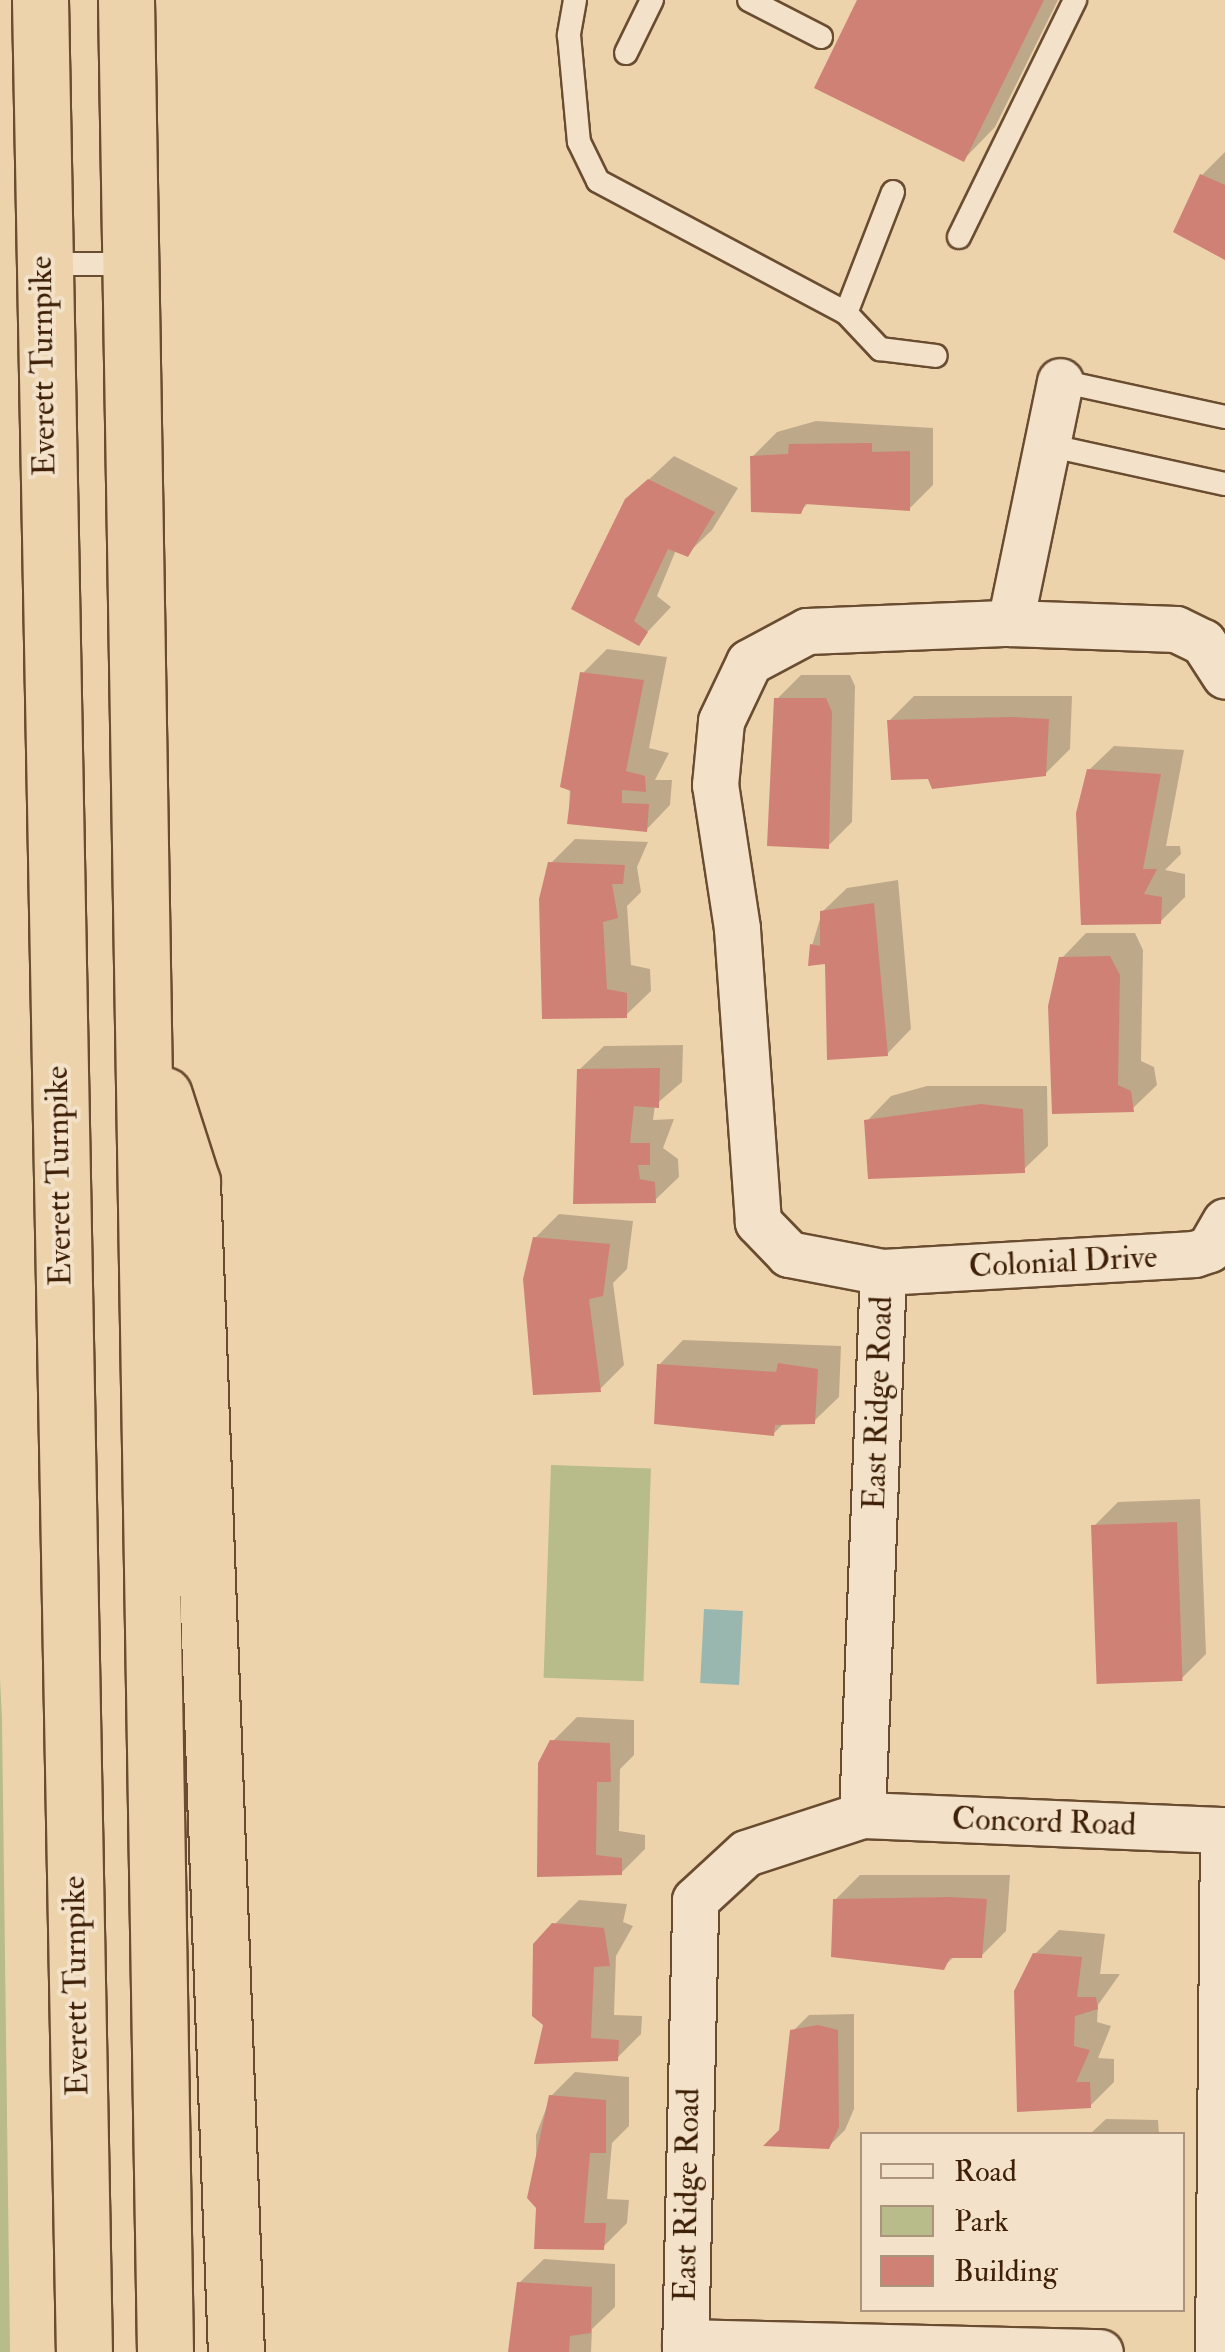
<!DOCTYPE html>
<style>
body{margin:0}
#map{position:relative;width:1225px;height:2352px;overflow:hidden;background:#edd3ac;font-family:"IM FELL Double Pica",serif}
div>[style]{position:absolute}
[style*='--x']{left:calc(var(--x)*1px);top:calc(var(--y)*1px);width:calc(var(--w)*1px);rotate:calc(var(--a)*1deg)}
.green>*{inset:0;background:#b7bc8a;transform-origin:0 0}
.water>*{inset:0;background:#9ab7af;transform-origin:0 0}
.shadow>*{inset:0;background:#0003}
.building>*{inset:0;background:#d08175;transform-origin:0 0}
.roads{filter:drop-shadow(2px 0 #6a4d30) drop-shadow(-2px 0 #6a4d30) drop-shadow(0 2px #6a4d30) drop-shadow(0 -2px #6a4d30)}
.lane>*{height:22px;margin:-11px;padding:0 11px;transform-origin:11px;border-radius:11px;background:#f3e2c9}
.street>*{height:45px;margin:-22.5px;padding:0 22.5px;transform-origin:22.5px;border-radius:22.5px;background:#f3e2c9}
.highway>*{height:55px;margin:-27.5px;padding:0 27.5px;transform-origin:27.5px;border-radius:27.5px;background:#edd3ac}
span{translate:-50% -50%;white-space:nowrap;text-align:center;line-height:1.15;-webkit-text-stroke:8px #f3e2c9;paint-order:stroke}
.street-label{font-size:32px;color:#3e2006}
.legend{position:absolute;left:860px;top:2132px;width:325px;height:180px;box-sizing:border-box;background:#f3e2c9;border:2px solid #ab947b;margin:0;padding:12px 18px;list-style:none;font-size:30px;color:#3e2006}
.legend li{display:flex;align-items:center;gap:20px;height:50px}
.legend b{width:50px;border:2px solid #ab947b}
</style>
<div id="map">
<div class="green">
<div style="left:551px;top:1465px;width:100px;height:213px;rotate:2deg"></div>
<div style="clip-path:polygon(0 1678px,2px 1719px,10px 2352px,0 2352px)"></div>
</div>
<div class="water">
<div style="left:704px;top:1609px;width:39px;height:74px;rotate:3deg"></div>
</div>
<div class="shadow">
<div style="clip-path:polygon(860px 0,1058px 0,995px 127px,964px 159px)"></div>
<div style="clip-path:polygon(1225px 152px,1225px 257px,1202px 175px)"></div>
<div style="clip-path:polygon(816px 421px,933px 428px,933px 485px,909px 509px,809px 502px,800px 512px,752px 457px,777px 432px)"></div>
<div style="clip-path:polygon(674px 456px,738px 488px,712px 530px,687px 554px,676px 550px,657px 596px,671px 607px,638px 642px,574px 608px,627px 500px)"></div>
<div style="clip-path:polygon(607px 649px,667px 657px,649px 748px,669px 753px,655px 780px,672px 780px,670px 805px,646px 830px,569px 822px,571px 729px,583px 673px)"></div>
<div style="clip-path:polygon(801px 675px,850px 675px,855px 686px,852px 822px,828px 846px,777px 699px)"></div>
<div style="clip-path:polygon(914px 696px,1072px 696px,1070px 749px,1045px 774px,889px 721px)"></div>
<div style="clip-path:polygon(1114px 746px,1184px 750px,1166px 846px,1180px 846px,1181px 854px,1165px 870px,1185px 874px,1185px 897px,1160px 922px,1084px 923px,1089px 770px)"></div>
<div style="clip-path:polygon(575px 839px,648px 842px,637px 867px,641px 892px,627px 906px,631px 965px,650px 969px,651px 991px,626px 1015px,544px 1016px,551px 863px)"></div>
<div style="clip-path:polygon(898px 880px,911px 1029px,887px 1054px,812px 946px,822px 912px,847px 888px)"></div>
<div style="clip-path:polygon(1086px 933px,1135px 933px,1143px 950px,1141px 1061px,1154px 1067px,1157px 1085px,1132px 1109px,1055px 1112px,1062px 958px)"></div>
<div style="clip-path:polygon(683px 1045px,682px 1082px,655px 1105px,653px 1120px,674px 1119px,663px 1148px,678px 1159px,679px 1177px,654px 1201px,575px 1201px,579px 1070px,604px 1046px)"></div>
<div style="clip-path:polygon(927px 1086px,1047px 1086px,1048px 1146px,1023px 1170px,867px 1121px,891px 1096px)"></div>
<div style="clip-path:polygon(559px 1214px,633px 1221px,627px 1269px,613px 1283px,624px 1365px,600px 1389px,535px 1238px)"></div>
<div style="clip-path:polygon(683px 1340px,841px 1346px,839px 1397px,814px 1421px,785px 1422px,773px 1434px,659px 1365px)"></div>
<div style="clip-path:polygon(1200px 1499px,1206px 1654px,1182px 1678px,1093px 1527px,1118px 1502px)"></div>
<div style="clip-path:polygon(577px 1717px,634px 1720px,634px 1755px,620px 1769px,619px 1831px,645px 1835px,645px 1849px,621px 1873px,540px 1875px,552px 1742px)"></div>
<div style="clip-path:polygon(860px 1875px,1010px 1875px,1006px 1931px,981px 1956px,955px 1956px,943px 1967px,835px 1900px)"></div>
<div style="clip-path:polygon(579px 1900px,627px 1904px,623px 1922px,633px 1926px,616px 1956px,614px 2015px,642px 2016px,641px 2034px,616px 2059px,545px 2024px,554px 1925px)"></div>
<div style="clip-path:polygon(1059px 1930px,1105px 1934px,1100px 1974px,1120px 1974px,1098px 2005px,1097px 2022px,1111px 2026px,1098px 2058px,1114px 2059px,1114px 2082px,1090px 2106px,1019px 2109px,1035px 1954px)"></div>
<div style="clip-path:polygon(854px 2014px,854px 2109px,845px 2130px,828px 2147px,781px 2131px,793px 2031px,809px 2015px)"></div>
<div style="clip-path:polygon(575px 2072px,629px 2077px,629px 2126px,612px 2143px,607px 2199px,629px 2200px,627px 2223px,603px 2247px,537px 2246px,536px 2135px,551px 2096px)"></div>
<div style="clip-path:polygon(1106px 2119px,1158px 2120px,1159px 2134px,1090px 2134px)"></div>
<div style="clip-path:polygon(544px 2259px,615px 2264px,615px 2307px,592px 2329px,591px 2352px,517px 2352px,519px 2283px)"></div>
</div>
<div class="building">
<div style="clip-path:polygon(857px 0,1044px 0,964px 162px,814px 88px)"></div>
<div style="clip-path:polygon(1200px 174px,1225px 185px,1225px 260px,1173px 232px)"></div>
<div style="clip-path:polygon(872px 443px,872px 452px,910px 451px,910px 511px,805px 504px,801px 514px,751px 512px,750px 456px,788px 454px,789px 444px)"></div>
<div style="clip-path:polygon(648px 479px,715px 512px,688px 557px,668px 549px,634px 621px,648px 632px,639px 646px,571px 609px,625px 499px)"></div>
<div style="clip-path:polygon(580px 672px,644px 680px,626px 771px,645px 776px,646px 792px,622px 790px,622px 803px,649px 804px,647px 832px,567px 824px,571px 791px,560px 787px)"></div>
<div style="clip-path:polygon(774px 698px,826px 698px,832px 712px,829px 849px,767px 846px)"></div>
<div style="clip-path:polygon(1011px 717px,1049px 719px,1046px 776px,932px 789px,928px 779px,891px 780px,887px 720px)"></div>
<div style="clip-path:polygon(1087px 769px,1161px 774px,1143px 869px,1157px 869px,1144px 894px,1162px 897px,1161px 924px,1081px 925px,1076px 813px)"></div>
<div style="clip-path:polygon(548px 862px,625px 865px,623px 884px,612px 884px,618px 918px,603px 922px,607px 989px,627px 993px,627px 1018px,542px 1019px,539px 899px)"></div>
<div style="clip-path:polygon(874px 903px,888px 1056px,827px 1060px,825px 964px,808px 966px,810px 944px,820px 946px,820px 911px)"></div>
<div style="clip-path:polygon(1110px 956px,1120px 975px,1118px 1085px,1131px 1091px,1134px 1112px,1052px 1114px,1048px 1006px,1059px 957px)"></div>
<div style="clip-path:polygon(660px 1068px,659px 1108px,634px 1106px,630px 1143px,650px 1143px,650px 1165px,638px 1165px,640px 1179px,655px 1182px,656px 1203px,573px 1204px,577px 1069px)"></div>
<div style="clip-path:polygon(981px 1104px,1023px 1109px,1025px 1173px,868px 1179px,864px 1120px)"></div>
<div style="clip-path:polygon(533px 1237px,610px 1244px,603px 1296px,589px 1299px,601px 1392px,533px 1395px,523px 1279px)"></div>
<div style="clip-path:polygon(778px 1363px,818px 1369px,815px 1424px,775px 1425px,774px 1436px,654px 1424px,657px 1364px,776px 1372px)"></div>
<div style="left:1177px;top:1522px;width:159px;height:86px;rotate:88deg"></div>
<div style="clip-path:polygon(550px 1740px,610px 1743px,611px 1782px,597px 1782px,596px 1855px,622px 1858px,622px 1875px,537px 1877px,538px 1763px)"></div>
<div style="clip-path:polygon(950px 1897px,987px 1899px,982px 1958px,950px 1958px,944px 1970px,831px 1957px,833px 1899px)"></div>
<div style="clip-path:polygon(552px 1923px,604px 1928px,610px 1966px,594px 1967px,591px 2038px,619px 2040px,618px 2061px,534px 2064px,543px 2025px,532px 2016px,533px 1944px)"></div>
<div style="clip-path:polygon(1033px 1953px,1082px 1957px,1077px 1997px,1096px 1997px,1098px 2009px,1075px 2016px,1074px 2046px,1090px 2050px,1076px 2082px,1090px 2082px,1091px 2108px,1017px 2112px,1014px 1991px)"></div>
<div style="clip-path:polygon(818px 2025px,838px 2030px,839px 2127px,829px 2149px,763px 2146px,779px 2130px,790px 2030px)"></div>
<div style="clip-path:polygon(549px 2095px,606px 2100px,606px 2153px,590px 2153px,584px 2223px,606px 2223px,604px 2250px,534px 2249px,536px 2208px,527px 2198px)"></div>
<div style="clip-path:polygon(517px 2282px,592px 2287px,591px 2333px,570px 2336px,569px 2352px,508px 2352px)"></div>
</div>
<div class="roads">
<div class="lane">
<div style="--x:575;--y:0;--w:36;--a:100"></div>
<div style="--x:569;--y:35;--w:107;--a:84.7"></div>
<div style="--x:579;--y:142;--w:43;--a:64"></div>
<div style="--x:598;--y:181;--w:281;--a:28"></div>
<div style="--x:749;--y:0;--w:81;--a:27.2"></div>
<div style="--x:626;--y:53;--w:59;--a:-63.9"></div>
<div style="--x:893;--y:192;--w:130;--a:111.2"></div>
<div style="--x:846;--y:313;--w:50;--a:46.6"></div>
<div style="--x:880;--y:349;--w:56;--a:7.1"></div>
<div style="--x:959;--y:237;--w:264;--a:-63.9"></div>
<div style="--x:44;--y:264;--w:85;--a:0"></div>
<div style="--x:1060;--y:381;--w:169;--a:12.3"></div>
<div style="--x:1047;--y:445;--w:182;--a:12.4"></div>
</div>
<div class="street">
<div style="--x:1010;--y:623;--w:166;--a:2.1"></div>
<div style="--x:1176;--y:629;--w:30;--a:26"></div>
<div style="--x:1203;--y:642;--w:40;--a:57.1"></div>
<div style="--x:883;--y:1272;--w:312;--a:-3.3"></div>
<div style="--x:1194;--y:1254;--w:16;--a:-18"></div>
<div style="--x:1209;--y:1249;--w:32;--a:-60"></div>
<div style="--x:862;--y:1815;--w:363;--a:2.4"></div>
<div style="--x:685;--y:2342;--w:415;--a:1.4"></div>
<div style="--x:685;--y:2352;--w:452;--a:-88.7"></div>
<div style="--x:695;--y:1900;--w:69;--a:-42.7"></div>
<div style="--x:746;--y:1853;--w:122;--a:-18.1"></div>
<div style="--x:862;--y:1815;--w:543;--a:-87.79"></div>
<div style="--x:883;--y:1272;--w:96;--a:-169.2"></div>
<div style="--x:789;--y:1254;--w:45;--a:-134.1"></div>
<div style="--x:758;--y:1222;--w:295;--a:-94.1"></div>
<div style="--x:737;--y:928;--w:145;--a:-98.7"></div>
<div style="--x:715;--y:785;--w:64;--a:-84.6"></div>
<div style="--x:721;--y:721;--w:65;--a:-64.6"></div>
<div style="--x:749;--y:662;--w:66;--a:-28.1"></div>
<div style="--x:807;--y:631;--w:203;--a:-2.3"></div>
<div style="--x:1010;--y:623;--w:247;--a:-78.3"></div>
<div style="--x:1218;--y:2352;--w:522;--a:-89.45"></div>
</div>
<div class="highway">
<div style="--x:40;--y:0;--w:2352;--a:88.93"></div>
<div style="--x:126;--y:0;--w:2352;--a:89.05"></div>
<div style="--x:164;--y:1095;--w:91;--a:72.2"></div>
<div style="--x:192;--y:1182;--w:1171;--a:87.85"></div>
</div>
</div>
<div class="street-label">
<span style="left:43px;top:366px;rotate:-91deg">Everett Turnpike</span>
<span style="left:59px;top:1176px;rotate:-91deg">Everett Turnpike</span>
<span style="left:1063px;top:1262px;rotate:-3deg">Colonial Drive</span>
<span style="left:878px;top:1403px;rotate:-88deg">East Ridge Road</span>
<span style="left:1044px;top:1822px;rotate:2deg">Concord Road</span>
<span style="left:76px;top:1986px;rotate:-91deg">Everett Turnpike</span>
<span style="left:687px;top:2195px;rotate:-89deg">East Ridge Road</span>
</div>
<ul class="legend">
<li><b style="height:12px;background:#f3e2c9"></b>Road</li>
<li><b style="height:28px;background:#b7bc8a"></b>Park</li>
<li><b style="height:28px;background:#d08175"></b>Building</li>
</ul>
</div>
